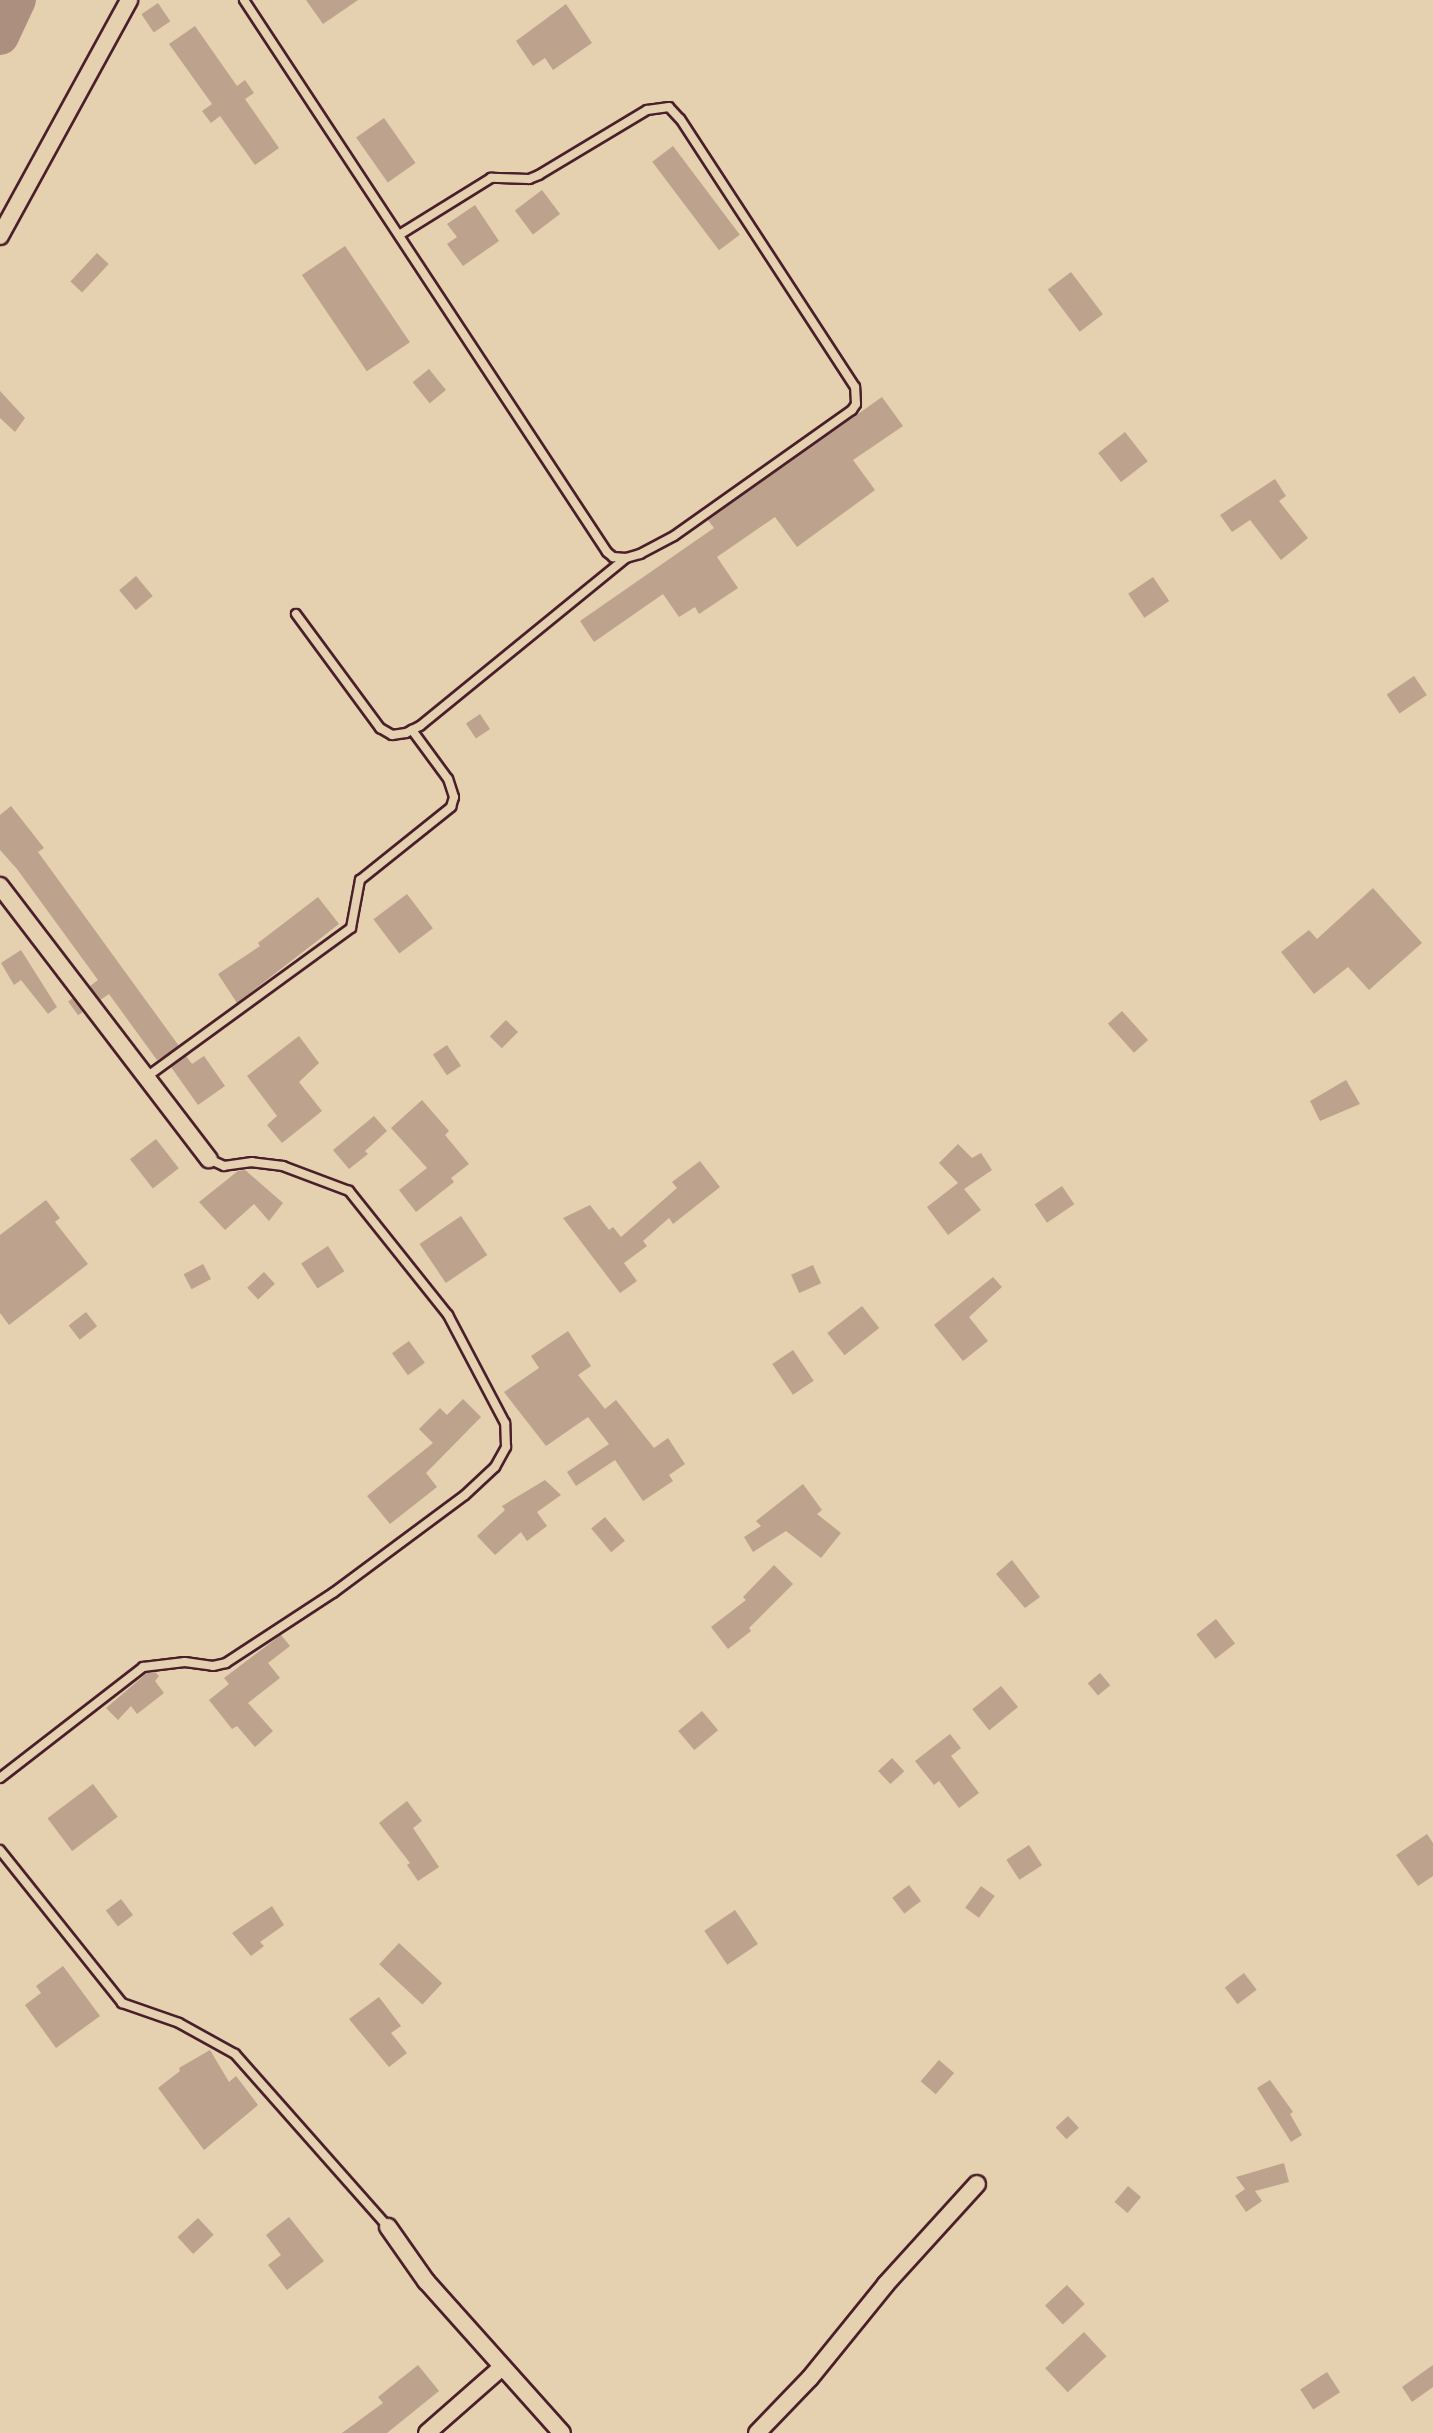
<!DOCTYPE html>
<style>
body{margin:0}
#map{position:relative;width:1433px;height:2433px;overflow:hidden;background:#e5d0af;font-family:"Playpen Sans",sans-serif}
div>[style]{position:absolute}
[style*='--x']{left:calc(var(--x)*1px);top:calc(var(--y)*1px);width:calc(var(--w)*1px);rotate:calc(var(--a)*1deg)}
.river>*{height:38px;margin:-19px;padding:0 19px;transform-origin:19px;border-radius:19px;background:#ac8f7e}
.building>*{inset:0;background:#bda28d;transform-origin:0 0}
.roads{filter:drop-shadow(2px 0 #4a1f2b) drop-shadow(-2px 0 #4a1f2b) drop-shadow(0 2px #4a1f2b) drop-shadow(0 -2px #4a1f2b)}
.service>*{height:8px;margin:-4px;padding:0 4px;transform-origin:4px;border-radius:4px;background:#e5d0af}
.minor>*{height:16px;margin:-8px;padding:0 8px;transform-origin:8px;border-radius:8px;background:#e5d0af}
span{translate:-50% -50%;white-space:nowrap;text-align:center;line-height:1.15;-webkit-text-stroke:5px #e5d0af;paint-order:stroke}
</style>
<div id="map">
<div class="river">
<div style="--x:0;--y:36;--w:40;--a:-65"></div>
</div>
<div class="building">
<div style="clip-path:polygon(306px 0,358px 0,323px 24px)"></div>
<div style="left:158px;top:3px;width:22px;height:20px;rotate:56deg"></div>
<div style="clip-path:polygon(566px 4px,592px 43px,553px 70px,545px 58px,533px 66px,516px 41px)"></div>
<div style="clip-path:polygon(195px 26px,237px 86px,245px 80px,254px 93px,245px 99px,279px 148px,255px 165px,220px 116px,211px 123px,202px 111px,212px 104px,169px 44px)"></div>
<div style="left:384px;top:118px;width:55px;height:34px;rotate:55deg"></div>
<div style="left:673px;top:146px;width:111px;height:26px;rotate:53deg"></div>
<div style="left:542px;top:190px;width:30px;height:34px;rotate:53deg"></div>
<div style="clip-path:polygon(475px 205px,499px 241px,463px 266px,447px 244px,457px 237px,447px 224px)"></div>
<div style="left:345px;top:246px;width:116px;height:52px;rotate:56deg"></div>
<div style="left:97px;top:253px;width:16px;height:39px;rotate:43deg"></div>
<div style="left:1071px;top:272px;width:53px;height:29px;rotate:53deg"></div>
<div style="left:429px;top:369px;width:27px;height:21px;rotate:51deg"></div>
<div style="clip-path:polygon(0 391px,25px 418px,15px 432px,0 418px)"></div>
<div style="clip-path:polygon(882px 397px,903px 426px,853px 460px,875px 490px,797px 547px,775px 517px,717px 557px,738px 588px,699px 614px,695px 607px,679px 617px,663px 594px,594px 642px,580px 621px,714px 528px,708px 520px)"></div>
<div style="left:1125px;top:432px;width:37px;height:34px;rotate:52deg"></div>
<div style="clip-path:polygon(1275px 479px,1286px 496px,1279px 501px,1308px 538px,1281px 560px,1250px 520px,1232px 532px,1220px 515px)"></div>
<div style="left:136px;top:576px;width:26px;height:22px;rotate:50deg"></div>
<div style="left:1153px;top:577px;width:29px;height:30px;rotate:56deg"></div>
<div style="left:1414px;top:676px;width:23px;height:33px;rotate:56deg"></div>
<div style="left:480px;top:714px;width:18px;height:17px;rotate:56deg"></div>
<div style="clip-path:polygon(11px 806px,44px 848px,38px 852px,179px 1046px,163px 1057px,157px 1060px,109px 994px,100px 1000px,90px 986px,98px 980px,17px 869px,0 850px,0 815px)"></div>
<div style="clip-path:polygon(1373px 888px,1422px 943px,1369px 990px,1348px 967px,1314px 994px,1281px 952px,1309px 930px,1317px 939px)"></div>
<div style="left:407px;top:894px;width:43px;height:42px;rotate:53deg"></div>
<div style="clip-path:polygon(318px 897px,339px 924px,237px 1003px,218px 974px,260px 946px,258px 943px)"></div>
<div style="clip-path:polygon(21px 950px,57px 1007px,48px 1014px,21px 980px,14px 985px,1px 963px)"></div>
<div style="left:73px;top:998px;width:17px;height:6px;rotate:54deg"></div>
<div style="left:1122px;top:1011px;width:39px;height:19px;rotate:48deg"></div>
<div style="left:506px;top:1020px;width:17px;height:23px;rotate:45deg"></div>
<div style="clip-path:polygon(299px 1036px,319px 1063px,299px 1082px,322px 1111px,282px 1143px,267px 1125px,277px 1116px,247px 1076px)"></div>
<div style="left:447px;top:1045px;width:25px;height:17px;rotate:56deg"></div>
<div style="clip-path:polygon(186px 1056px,192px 1064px,204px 1056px,225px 1086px,198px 1105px,171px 1067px)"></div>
<div style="clip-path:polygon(1346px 1080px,1360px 1104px,1320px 1121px,1310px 1101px)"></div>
<div style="clip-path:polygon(422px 1100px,449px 1131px,445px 1135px,469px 1164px,451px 1178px,454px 1182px,416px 1212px,399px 1190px,427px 1168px,391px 1128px)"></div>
<div style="clip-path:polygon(374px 1116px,387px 1131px,365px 1151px,368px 1154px,349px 1169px,333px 1150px)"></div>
<div style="left:156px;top:1139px;width:37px;height:33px;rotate:52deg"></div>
<div style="clip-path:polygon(958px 1144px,972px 1158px,981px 1153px,992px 1170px,964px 1189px,981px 1210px,948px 1235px,927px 1207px,958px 1183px,939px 1163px)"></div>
<div style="clip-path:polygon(700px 1161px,720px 1187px,673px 1224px,669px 1218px,643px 1241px,647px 1246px,624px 1263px,637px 1281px,620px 1293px,563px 1218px,590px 1205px,609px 1230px,613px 1227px,621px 1237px,677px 1188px,672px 1182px)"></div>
<div style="clip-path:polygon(245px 1170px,283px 1203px,269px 1221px,254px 1204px,225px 1230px,199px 1202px,238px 1171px)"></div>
<div style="left:1062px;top:1186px;width:22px;height:33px;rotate:56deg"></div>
<div style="clip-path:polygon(46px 1200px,60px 1218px,55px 1222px,88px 1264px,9px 1325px,0 1313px,0 1235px)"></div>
<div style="left:461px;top:1216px;width:47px;height:50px;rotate:56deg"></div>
<div style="left:328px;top:1246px;width:30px;height:32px;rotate:57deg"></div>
<div style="left:203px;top:1264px;width:17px;height:22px;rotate:62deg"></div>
<div style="left:813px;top:1265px;width:20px;height:24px;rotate:66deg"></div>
<div style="left:264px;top:1272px;width:16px;height:23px;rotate:47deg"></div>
<div style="clip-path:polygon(993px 1277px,1002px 1287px,969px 1317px,988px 1341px,963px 1361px,934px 1325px)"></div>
<div style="left:862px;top:1306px;width:28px;height:44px;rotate:52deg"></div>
<div style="left:86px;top:1312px;width:18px;height:22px;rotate:52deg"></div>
<div style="clip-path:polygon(568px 1331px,591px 1366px,578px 1375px,605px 1409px,616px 1400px,654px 1448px,668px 1438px,685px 1464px,669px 1475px,673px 1481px,643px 1501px,615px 1460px,576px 1486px,567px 1472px,609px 1444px,588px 1417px,546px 1446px,504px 1392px,539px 1368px,531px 1356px)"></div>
<div style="left:409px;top:1341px;width:27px;height:21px;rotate:54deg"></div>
<div style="left:793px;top:1350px;width:37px;height:25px;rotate:56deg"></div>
<div style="clip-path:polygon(463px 1399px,481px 1417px,426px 1473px,437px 1487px,390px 1524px,367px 1496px,433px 1443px,419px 1429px,440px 1408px,447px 1415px)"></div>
<div style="clip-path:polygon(545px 1480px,561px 1495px,537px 1512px,547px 1526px,527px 1541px,521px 1532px,495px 1555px,477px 1536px,505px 1510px,502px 1506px)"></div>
<div style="clip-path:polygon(803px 1484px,822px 1510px,817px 1514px,841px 1533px,821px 1558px,786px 1531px,753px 1552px,744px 1537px,761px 1526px,756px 1521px)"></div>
<div style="left:605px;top:1517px;width:31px;height:18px;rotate:50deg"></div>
<div style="clip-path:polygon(1012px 1560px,1040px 1597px,1025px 1608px,996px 1574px)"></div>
<div style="clip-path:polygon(774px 1565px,793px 1584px,749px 1628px,751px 1631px,728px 1649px,711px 1627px,746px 1600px,743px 1597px)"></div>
<div style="left:1216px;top:1619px;width:31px;height:25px;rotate:52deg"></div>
<div style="clip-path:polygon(281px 1635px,290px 1646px,268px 1663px,280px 1678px,248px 1703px,273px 1731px,255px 1747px,237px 1726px,232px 1729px,209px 1700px,229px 1684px,224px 1678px)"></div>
<div style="clip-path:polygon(155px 1672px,159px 1676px,155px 1681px,164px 1693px,137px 1714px,131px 1706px,118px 1720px,106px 1708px,147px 1673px)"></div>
<div style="left:1100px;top:1673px;width:16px;height:16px;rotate:50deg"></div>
<div style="left:1001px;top:1686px;width:27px;height:37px;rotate:51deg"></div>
<div style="left:702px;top:1711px;width:25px;height:31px;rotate:50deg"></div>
<div style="clip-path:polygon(950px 1734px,961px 1748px,951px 1756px,979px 1793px,959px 1808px,939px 1781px,934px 1785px,915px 1761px)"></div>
<div style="left:892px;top:1758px;width:18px;height:19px;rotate:47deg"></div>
<div style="left:93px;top:1784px;width:41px;height:57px;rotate:53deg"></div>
<div style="clip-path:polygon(407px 1801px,422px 1821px,413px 1828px,439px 1867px,418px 1881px,407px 1865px,410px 1863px,379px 1823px)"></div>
<div style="clip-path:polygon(1427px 1834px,1433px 1843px,1433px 1876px,1418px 1886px,1396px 1855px)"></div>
<div style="left:1029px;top:1845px;width:24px;height:27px;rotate:57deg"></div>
<div style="left:909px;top:1885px;width:20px;height:21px;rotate:53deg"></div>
<div style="left:981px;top:1886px;width:17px;height:27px;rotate:36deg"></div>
<div style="left:121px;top:1899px;width:20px;height:19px;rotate:53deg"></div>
<div style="clip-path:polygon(272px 1906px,284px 1925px,260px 1942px,264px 1946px,251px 1956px,232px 1933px)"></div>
<div style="left:735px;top:1910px;width:41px;height:37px;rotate:56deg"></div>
<div style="left:399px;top:1943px;width:59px;height:29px;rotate:43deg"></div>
<div style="clip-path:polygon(63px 1966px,100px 2016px,56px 2048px,25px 2005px,41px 1993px,36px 1986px)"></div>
<div style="left:1244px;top:1973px;width:21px;height:24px;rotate:53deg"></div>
<div style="clip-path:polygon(379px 1997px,401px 2026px,391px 2033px,407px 2053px,389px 2067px,349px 2019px)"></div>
<div style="clip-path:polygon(210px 2050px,229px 2082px,236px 2076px,258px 2105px,204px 2150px,158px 2088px,180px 2071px,179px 2068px)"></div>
<div style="left:939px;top:2060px;width:20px;height:28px;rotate:41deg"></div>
<div style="clip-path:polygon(1270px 2080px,1293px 2112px,1290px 2114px,1302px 2135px,1291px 2142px,1257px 2088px)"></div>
<div style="left:1068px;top:2116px;width:16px;height:17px;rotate:47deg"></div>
<div style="clip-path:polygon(1284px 2163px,1289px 2182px,1255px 2191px,1262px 2201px,1246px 2212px,1235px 2196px,1245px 2189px,1236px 2177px)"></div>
<div style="left:1128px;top:2186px;width:17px;height:21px;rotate:40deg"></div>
<div style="clip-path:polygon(289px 2217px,324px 2261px,287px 2290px,268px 2265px,281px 2255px,266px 2235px)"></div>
<div style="left:198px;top:2218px;width:23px;height:28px;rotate:47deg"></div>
<div style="left:1067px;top:2285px;width:26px;height:30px;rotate:47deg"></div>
<div style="left:1084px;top:2332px;width:33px;height:53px;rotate:47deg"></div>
<div style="clip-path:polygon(418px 2365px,439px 2391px,387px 2433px,342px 2433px,383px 2403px,378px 2397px)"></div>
<div style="clip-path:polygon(1433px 2365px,1433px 2387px,1412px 2402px,1402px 2387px)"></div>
<div style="left:1327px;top:2372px;width:24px;height:32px;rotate:57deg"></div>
</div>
<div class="roads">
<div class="service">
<div style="--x:244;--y:0;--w:661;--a:56.67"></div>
<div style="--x:607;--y:552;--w:8;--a:40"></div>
<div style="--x:613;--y:557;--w:13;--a:4"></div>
<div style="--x:626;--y:558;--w:15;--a:-16"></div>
<div style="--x:640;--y:554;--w:38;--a:-28"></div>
<div style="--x:674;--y:536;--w:218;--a:-35.3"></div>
<div style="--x:852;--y:410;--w:7;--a:-56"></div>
<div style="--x:856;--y:404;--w:17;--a:-93"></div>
<div style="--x:855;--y:387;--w:320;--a:-123.1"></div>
<div style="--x:680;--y:119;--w:16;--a:-133"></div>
<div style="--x:669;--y:107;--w:22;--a:172"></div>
<div style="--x:647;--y:110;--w:126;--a:149"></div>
<div style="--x:539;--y:175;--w:11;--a:158"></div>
<div style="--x:529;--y:179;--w:38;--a:-178"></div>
<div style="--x:491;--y:178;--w:108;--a:148.2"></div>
<div style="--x:296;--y:614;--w:142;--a:53.6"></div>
<div style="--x:380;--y:728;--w:14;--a:30"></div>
<div style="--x:392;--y:735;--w:14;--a:-8"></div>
<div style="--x:406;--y:733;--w:16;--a:-27"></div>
<div style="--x:420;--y:726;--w:266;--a:-39.2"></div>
<div style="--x:148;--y:1076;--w:251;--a:-36.1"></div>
<div style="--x:351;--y:928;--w:49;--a:-79.4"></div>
<div style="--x:360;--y:880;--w:117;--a:-38.7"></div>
<div style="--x:451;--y:807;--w:10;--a:-73"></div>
<div style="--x:454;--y:797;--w:19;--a:-108"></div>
<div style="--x:448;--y:779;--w:61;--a:-126.3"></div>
<div style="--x:0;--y:1778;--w:181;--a:-37.8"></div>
<div style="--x:143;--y:1667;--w:42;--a:-6.8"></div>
<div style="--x:185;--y:1662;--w:28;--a:8"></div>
<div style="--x:213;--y:1666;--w:13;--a:-13"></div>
<div style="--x:226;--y:1663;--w:128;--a:-33.2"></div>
<div style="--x:333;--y:1593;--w:164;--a:-36.6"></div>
<div style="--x:465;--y:1495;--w:41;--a:-43"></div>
<div style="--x:495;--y:1467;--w:23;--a:-61"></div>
<div style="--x:506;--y:1447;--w:24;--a:-92"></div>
<div style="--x:505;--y:1423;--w:122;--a:-117.8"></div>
<div style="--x:448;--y:1315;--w:159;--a:-128.6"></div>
<div style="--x:349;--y:1191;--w:71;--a:-159.3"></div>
<div style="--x:283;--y:1166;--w:31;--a:-173"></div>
<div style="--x:252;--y:1162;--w:28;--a:172"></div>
<div style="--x:224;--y:1166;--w:17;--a:-155"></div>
<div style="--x:0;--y:1850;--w:196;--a:51.4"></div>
<div style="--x:122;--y:2003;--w:60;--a:19.3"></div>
<div style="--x:179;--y:2023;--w:64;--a:29"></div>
<div style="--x:235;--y:2054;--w:231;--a:48.5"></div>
</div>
<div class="minor">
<div style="--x:0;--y:236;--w:269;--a:-61.3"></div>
<div style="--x:0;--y:886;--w:344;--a:52.6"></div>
<div style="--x:388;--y:2227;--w:66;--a:54.9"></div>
<div style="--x:426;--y:2281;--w:204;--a:48.2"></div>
<div style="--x:427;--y:2433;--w:100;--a:-41.3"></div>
<div style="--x:757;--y:2433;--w:76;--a:-46.1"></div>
<div style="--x:810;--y:2378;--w:121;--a:-51"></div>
<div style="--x:886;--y:2284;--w:135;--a:-47.7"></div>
</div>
</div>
</div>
